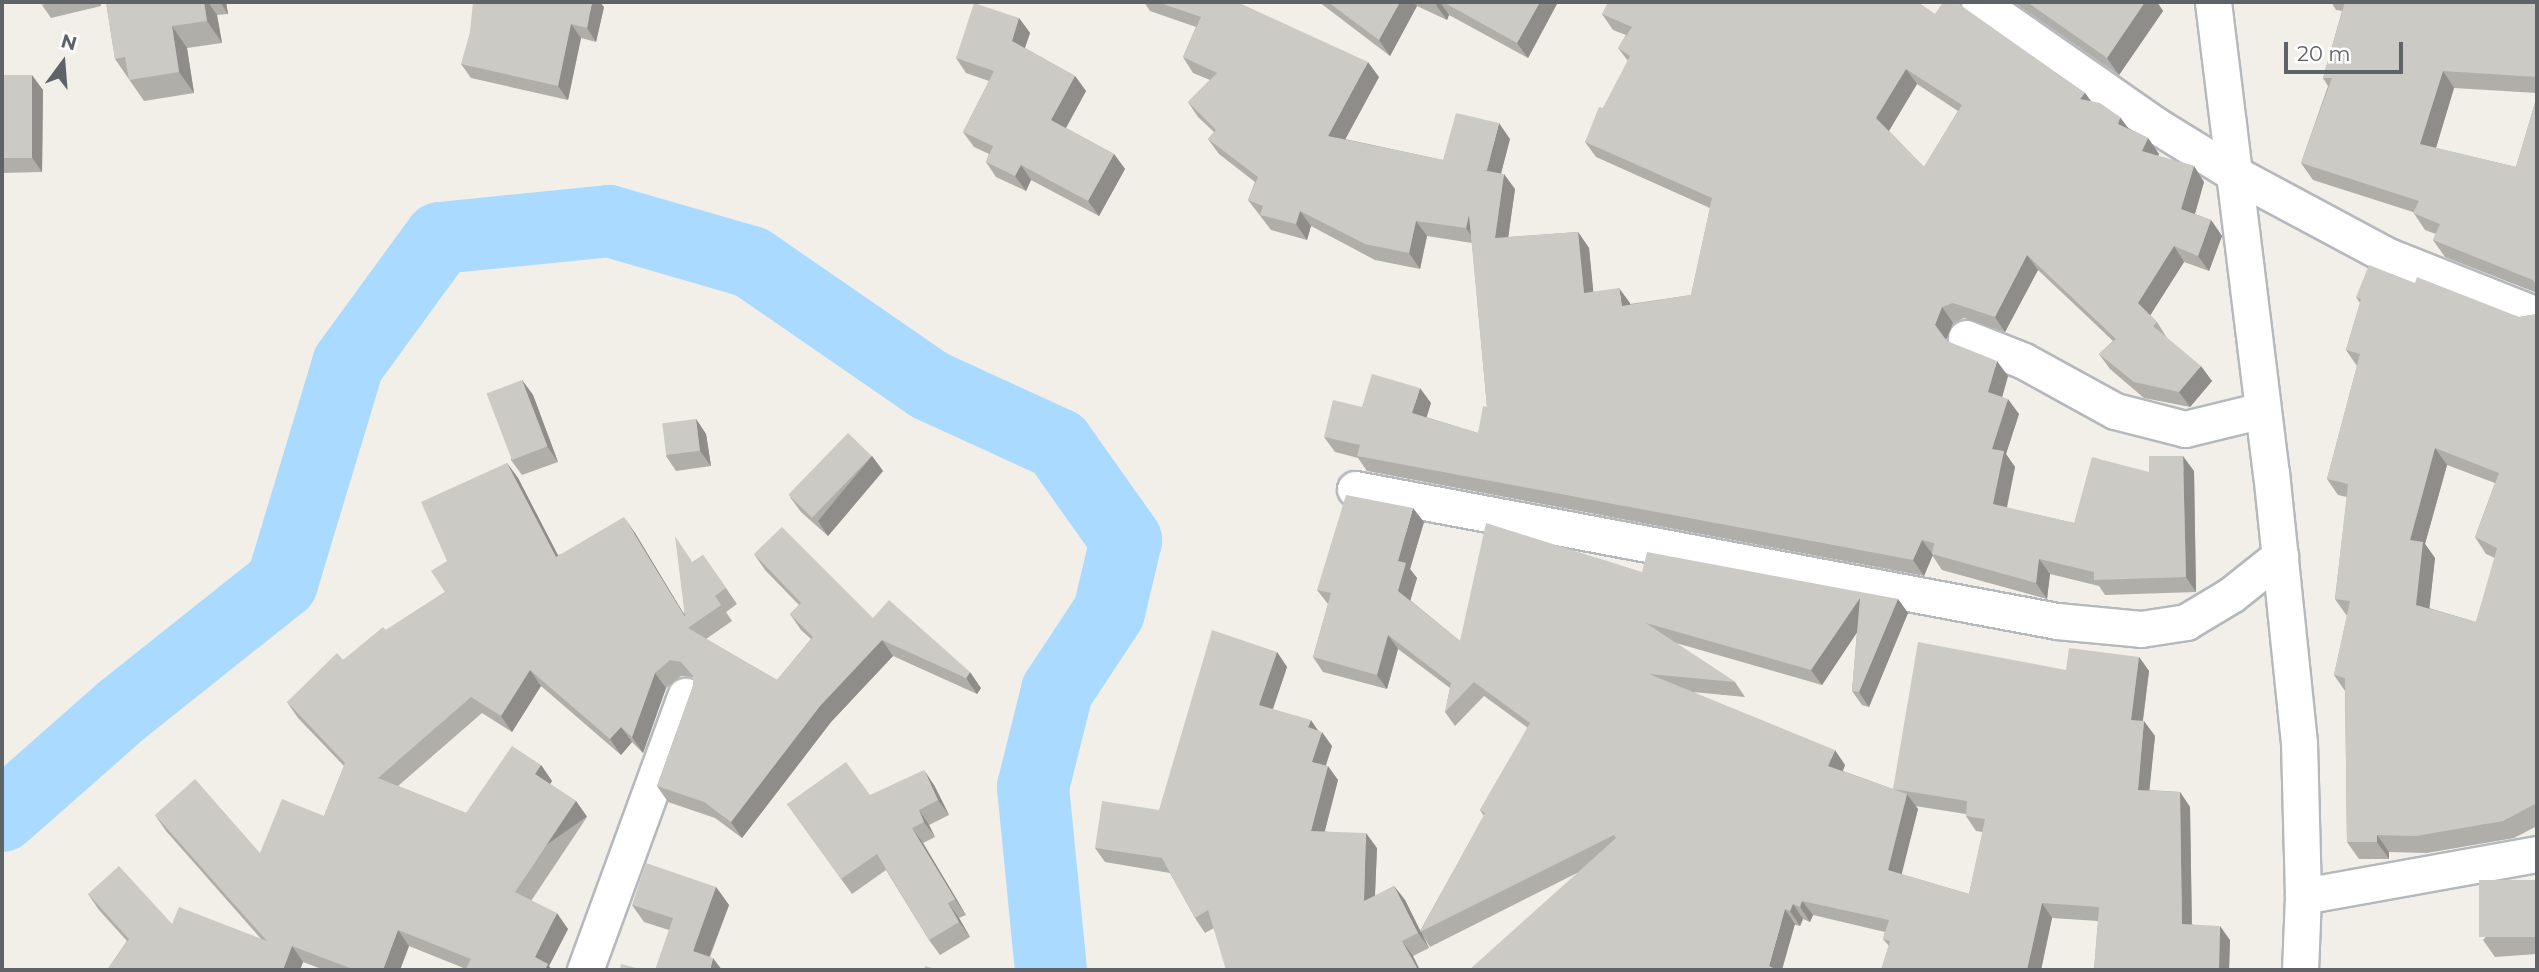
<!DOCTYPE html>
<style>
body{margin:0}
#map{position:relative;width:2539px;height:972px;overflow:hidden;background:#f1efe8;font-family:Montserrat,sans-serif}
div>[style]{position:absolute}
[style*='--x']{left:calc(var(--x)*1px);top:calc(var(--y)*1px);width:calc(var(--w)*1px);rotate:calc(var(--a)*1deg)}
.river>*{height:72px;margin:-36px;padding:0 36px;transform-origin:36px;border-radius:36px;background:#aadaff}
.roads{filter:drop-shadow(2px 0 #b5b8bc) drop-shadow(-2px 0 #b5b8bc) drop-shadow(0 2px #b5b8bc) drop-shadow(0 -2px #b5b8bc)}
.street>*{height:35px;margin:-17.5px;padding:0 17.5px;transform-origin:17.5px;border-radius:17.5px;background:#fff}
.wall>*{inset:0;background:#afaea9}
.shaded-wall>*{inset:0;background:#8f8d8a;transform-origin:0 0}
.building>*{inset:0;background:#cccac5;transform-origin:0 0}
span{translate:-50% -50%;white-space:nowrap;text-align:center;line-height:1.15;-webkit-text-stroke:6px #fff;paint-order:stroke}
.frame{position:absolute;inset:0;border:4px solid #5f6368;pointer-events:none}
.north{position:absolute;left:28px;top:28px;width:70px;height:70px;-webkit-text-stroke:5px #fff;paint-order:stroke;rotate:16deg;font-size:19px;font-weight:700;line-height:28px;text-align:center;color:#5f6368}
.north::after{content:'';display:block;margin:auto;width:24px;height:32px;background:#5f6368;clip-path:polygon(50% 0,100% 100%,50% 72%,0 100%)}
.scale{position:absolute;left:2284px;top:42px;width:119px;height:32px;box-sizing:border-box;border:4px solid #5f6368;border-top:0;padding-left:9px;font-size:21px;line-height:24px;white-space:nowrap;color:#5f6368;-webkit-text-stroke:5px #fff;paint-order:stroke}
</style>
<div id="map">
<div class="river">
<div style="--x:2;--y:816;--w:159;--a:-41.4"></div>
<div style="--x:121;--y:711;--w:206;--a:-38.5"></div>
<div style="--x:282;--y:583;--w:229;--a:-73.2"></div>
<div style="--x:348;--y:364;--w:156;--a:-53.9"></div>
<div style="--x:440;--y:238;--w:170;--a:-5.7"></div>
<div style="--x:609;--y:221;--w:148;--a:16.1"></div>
<div style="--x:751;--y:262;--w:216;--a:34.6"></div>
<div style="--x:929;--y:385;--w:142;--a:24.6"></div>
<div style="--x:1058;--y:444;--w:118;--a:54.7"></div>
<div style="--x:1126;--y:540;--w:74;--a:103.3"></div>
<div style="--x:1109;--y:612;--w:95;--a:123.4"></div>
<div style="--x:1057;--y:691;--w:99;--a:104"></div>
<div style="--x:1033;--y:787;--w:184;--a:84.4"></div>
</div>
<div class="roads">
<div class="street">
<div style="--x:1979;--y:2;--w:217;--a:34.9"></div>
<div style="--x:2157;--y:126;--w:89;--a:31.7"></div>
<div style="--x:2233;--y:173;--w:176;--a:28.2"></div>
<div style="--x:2388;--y:256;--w:160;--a:21.6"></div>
<div style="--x:2213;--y:2;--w:474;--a:83"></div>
<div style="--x:2271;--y:472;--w:272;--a:84.1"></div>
<div style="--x:2299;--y:743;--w:153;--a:88.5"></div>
<div style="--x:2303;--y:896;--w:74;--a:92.3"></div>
<div style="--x:1966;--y:338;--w:62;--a:21.6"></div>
<div style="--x:2024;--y:361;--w:104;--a:28.8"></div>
<div style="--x:2115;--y:411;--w:72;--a:14.4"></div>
<div style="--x:2185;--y:429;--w:80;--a:-13.7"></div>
<div style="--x:1355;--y:489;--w:714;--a:10.65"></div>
<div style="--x:2057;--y:621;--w:84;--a:5.4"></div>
<div style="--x:2141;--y:629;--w:46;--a:-8.8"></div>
<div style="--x:2186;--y:622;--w:52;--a:-31"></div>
<div style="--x:2231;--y:595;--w:63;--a:-38.5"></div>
<div style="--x:2303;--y:896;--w:238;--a:-10.2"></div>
<div style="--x:585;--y:970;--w:292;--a:-69.9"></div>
</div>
</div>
<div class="wall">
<div style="clip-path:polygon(41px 2px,101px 2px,101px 6px,51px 18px,42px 5px)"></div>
<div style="clip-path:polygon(106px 2px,226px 2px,228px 14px,217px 15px,222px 43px,187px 48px,194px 93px,144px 101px,115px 59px)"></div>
<div style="clip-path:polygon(evenodd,1144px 2px,1237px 2px,1379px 77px,1345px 139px,1443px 160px,1510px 139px,1501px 173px,1515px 189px,1508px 237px,1578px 232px,1589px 248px,1593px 292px,1630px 303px,1630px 304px,1691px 295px,1710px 208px,1596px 157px,1585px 142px,1628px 61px,1618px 48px,1626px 35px,1613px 30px,1602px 14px,1935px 14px,1957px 4px,2085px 93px,2091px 101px,2128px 128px,2148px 138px,2159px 154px,2158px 156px,2194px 166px,2204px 182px,2195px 214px,2211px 220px,2222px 236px,2209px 271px,2184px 262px,2150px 315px,2157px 322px,2167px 338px,2212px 381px,2190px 407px,2144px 398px,2110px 369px,2099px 354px,2113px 341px,2038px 270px,2005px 332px,1964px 318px,1953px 323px,1946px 340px,2008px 376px,2002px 397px,2019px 414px,2006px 454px,2015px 467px,2007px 508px,2074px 523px,2149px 472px,2194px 471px,2196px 592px,2105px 595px,2099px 586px,2050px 574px,2047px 599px,1942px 570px,1932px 555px,1924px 576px,1367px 471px,1358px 458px,1335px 452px,1324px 437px,1362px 407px,1431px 403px,1426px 417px,1478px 433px,1487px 407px,1472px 243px,1427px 236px,1420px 269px,1375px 260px,1311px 226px,1307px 240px,1271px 230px,1248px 200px,1255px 182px,1219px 154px,1208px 139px,1214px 132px,1198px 117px,1188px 102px,1210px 80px,1193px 73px,1183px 57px,1196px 27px,1150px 11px,1144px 2px,1917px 84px,1958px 111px,1924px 167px,1889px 131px,1917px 84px)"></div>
<div style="clip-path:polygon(1319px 2px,1558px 2px,1528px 58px,1449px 15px,1447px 20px,1417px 6px,1390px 56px)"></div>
<div style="clip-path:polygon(2014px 2px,2157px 2px,2163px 11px,2119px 75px)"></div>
<div style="clip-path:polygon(2331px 2px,2537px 2px,2537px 93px,2454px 88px,2436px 148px,2516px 167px,2537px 96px,2537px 293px,2445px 257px,2433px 240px,2436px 234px,2425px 230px,2413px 212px,2313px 180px,2301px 163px,2328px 86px,2323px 78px,2342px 11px,2336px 10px)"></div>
<div style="clip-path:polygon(604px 7px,596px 42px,581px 38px,568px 100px,471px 78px,461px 64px)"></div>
<div style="clip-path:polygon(1019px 18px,1030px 33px,1025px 48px,1075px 76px,1086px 91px,1066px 128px,1114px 154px,1125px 169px,1099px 216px,1031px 180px,1026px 191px,996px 177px,986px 162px,989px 154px,974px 147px,963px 132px,989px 81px,966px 73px,956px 58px)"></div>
<div style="clip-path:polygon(2px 75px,43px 90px,42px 172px,2px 173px)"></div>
<div style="clip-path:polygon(evenodd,2415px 283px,2519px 317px,2537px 314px,2537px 826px,2514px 838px,2427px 853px,2389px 852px,2389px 859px,2359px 859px,2347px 842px,2345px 691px,2334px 675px,2347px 616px,2335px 599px,2347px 497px,2338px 495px,2327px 479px,2357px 366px,2346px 350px,2360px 303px,2356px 297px,2415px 283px,2447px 465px,2495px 483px,2475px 537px,2486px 554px,2495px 558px,2476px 622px,2429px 608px,2435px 558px,2425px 544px,2447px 465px)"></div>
<div style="clip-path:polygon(522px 380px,533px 395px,558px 462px,522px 475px,511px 460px)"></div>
<div style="clip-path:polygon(696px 419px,706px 434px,711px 466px,676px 471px,666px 456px)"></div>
<div style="clip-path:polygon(872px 456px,883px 471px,828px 536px,801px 512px,790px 497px)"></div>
<div style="clip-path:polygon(507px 463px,518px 478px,558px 555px,635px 533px,684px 614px,693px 562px,703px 555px,737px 604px,726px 612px,732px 621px,706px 639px,777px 680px,811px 639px,801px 630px,790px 614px,799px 605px,765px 570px,754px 554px,873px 618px,981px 688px,977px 694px,893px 656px,831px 722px,742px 838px,715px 818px,668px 802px,657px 786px,693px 686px,693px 677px,681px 676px,666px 688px,643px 753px,632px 742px,621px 755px,541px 686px,512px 732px,482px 713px,398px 786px,466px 813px,541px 765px,552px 781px,550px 784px,576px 801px,587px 817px,531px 901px,568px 929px,549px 966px,466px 969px,409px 946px,400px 970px,324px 970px,303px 962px,300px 970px,107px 970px,127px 941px,99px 910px,88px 894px,172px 924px,262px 940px,166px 831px,155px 815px,260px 853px,324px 816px,344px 766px,298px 718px,287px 702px,343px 660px,386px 630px,445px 592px,447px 561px)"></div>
<div style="clip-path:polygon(evenodd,1424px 522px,1410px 569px,1417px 578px,1410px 600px,1460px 641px,1642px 572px,1898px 599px,1908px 613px,1869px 707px,1862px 705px,1852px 691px,1857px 632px,1822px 685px,1676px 643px,1735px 682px,1745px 697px,1693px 692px,1845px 765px,1843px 771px,1893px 789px,2066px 670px,2139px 657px,2149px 671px,2143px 721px,2155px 736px,2149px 790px,2180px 792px,2190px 807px,2192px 924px,2230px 940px,2229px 970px,2094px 970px,2098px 921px,2052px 918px,2041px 970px,1881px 970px,1889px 946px,1883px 939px,1885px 932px,1813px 915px,1810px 922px,1803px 919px,1800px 926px,1577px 873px,1430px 947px,1423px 936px,1429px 948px,1413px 956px,1214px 928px,1205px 933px,1195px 918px,1170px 873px,1105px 862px,1095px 848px,1159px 810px,1277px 652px,1287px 667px,1273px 709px,1318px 730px,1332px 746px,1326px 765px,1338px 780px,1325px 831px,1377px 848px,1375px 896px,1394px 886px,1405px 900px,1420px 931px,1484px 816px,1480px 810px,1528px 728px,1484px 696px,1455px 726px,1445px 712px,1450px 688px,1398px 649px,1387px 689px,1323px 672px,1313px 657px,1328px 604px,1317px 590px,1424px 522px,1915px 806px,1966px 814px,1966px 816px,1976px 831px,1983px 832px,1969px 894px,1901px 874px,1918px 809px,1915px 806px)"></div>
<div style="clip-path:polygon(934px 785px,949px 815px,929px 825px,935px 837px,923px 843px,966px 915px,959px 918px,970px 937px,940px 955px,929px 940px,886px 870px,852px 894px,787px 804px,870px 795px)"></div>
<div style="clip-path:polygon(2537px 880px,2537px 954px,2495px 957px,2483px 940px)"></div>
<div style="clip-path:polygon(716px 887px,729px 905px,710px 957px,669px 930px,644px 922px,632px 905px)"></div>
</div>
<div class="shaded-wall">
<div style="clip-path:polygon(204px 2px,208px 2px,217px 15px,222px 43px,207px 21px)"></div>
<div style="clip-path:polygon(220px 2px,226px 2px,228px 14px)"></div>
<div style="clip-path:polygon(592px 2px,600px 2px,604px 7px,596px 42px,587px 28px)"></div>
<div style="clip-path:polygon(1400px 2px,1413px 2px,1417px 6px,1390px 56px,1379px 40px)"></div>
<div style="clip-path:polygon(1437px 2px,1440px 2px,1449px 15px,1447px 20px,1436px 5px)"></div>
<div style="clip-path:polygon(1540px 2px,1558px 2px,1528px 58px,1517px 43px)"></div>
<div style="clip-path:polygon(2145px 2px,2157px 2px,2163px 11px,2119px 75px,2107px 58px)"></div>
<div style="clip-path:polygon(1019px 18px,1030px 33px,1022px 56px,1012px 41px)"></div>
<div style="clip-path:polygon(571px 24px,581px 38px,568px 100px,558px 86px)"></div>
<div style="clip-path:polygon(172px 26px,187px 48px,194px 93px,179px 72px)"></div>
<div style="clip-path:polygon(1368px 62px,1379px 77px,1339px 151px,1328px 136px)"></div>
<div style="clip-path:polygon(1906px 69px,1917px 84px,1887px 134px,1876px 118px)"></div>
<div style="clip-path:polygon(2443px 71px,2454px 88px,2432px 161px,2420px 144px)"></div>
<div style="clip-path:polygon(32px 75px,43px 90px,42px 172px,31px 156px)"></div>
<div style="clip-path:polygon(1075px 76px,1086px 91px,1062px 135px,1051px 120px)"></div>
<div style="clip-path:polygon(2085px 93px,2096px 108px,2080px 99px)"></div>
<div style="clip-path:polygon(2120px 117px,2131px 132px,2118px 124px)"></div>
<div style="clip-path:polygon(1499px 123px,1510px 139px,1498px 185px,1487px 170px)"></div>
<div style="clip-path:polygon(2148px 138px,2159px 154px,2153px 167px,2142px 151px)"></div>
<div style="clip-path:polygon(1114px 154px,1125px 169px,1099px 216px,1088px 201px)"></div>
<div style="clip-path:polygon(1021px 165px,1031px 180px,1026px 191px,1015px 176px)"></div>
<div style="clip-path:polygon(2194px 166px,2204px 182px,2192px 224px,2181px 209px)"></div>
<div style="clip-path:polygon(1504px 174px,1515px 189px,1506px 253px,1495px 238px)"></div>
<div style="clip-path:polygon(1300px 211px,1311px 226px,1307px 240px,1296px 224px)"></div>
<div style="clip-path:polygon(1469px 215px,1476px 243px,1466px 228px)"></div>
<div style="clip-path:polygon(2211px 220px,2222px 236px,2209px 271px,2198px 256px)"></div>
<div style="clip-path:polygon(1416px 221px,1427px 236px,1420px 269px,1409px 253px)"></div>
<div style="clip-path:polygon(1578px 232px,1589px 248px,1595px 308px,1584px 293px)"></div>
<div style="clip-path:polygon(2174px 246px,2184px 262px,2148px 319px,2138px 303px)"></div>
<div style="clip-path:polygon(2027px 255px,2038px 270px,2005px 332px,1995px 317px)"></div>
<div style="clip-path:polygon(1619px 288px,1630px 303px,1632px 321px,1622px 306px)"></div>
<div style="clip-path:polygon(1942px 307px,1953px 323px,1946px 340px,1935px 325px)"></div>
<div style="clip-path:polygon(1997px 361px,2008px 376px,1999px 408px,1988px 392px)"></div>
<div style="clip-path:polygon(2201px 366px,2212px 381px,2190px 407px,2179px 392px)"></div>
<div style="clip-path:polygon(522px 380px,533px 395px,558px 462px,547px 446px)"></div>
<div style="clip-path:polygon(1420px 388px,1431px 403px,1423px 429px,1412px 413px)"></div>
<div style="clip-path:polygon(2008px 399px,2019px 414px,2006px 454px,2015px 467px,2004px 520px,1993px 504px,1992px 449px)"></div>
<div style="clip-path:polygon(696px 419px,706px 434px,711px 466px,700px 451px)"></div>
<div style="clip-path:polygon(2435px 448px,2447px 465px,2425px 544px,2435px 558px,2428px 621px,2416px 605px,2410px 540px)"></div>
<div style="clip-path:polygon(872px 456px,883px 471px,828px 536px,818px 521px)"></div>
<div style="clip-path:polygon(2183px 456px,2194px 471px,2196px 592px,2186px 577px)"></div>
<div style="clip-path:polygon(507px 463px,518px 478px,567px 573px,556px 557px)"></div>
<div style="clip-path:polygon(1413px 508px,1424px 522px,1410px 569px,1417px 578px,1409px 605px,1398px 591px,1398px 561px)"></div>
<div style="clip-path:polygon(624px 517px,635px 533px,691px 626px,685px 617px)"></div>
<div style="clip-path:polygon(1922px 540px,1933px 555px,1924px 576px,1913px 560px)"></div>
<div style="clip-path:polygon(2039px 559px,2050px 574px,2047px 599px,2036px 583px)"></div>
<div style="clip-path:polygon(1860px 598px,1870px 613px,1822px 685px,1811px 670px)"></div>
<div style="clip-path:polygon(1898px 599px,1908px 613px,1869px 707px,1859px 692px)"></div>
<div style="clip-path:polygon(1388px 635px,1398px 649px,1387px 689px,1377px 675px)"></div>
<div style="clip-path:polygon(882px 640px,893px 656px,831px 722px,742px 838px,731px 822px,820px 706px)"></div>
<div style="clip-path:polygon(1277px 652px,1287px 667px,1269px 720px,1259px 705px)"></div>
<div style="clip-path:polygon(2139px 657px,2149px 671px,2141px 734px,2131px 720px)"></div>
<div style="clip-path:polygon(530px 670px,541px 686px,512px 732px,501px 716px)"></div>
<div style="clip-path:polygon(970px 672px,981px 688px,977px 694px,966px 678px)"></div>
<div style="clip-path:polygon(655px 673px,666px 688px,643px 753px,632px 737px)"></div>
<div style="clip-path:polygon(1311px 720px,1321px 735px,1322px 732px,1332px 746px,1322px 777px,1312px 762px,1308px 727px)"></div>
<div style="clip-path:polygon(2144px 721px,2155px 736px,2148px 804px,2138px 790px)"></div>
<div style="clip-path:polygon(621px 727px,632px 742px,621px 755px,610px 739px)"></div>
<div style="clip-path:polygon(1835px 750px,1845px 765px,1839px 780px,1828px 766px)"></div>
<div style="clip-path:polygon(541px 765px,552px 781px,546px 790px,535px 774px)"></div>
<div style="clip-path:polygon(1328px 766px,1338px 780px,1321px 845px,1311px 831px)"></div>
<div style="clip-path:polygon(924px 770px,934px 785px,949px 815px,938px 800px)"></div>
<div style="clip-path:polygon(2180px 792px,2190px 807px,2192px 939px,2182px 924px)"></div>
<div style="clip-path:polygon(1907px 794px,1918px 809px,1899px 885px,1888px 870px)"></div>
<div style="left:576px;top:801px;width:19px;height:110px;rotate:55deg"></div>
<div style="clip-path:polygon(919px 810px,929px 825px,935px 837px,924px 822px)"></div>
<div style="clip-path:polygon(912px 828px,923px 843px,966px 915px,955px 899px)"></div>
<div style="clip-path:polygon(1366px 833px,1377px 848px,1374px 916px,1364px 901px)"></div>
<div style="clip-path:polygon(2377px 835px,2389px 852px,2389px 859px,2377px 842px)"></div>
<div style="clip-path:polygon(1394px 886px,1405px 900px,1429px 948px,1418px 933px)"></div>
<div style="clip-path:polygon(716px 887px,729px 905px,705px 968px,693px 951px)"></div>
<div style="clip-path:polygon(1802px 901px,1813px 915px,1810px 922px,1800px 907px)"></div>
<div style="clip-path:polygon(948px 903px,959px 918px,970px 937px,959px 922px)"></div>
<div style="clip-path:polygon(2042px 903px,2052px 918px,2041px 970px,2027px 970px)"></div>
<div style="clip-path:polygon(1793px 904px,1803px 919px,1800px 926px,1790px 911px)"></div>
<div style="clip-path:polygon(1785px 909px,1795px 924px,1782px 970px,1772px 970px,1769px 966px)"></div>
<div style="clip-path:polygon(557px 913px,568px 929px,549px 966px,552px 970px,544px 970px,535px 957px)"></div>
<div style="clip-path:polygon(2220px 926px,2230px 940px,2229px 970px,2219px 970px)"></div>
<div style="clip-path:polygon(398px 930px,409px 946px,400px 970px,383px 970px)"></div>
<div style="clip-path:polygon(1402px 941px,1413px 956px,1420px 970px,1418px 970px)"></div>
<div style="clip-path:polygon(292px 946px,303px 962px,300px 970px,283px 970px)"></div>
<div style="clip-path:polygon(713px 958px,722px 970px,710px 970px)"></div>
</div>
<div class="building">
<div style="clip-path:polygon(41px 2px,55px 2px,42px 5px)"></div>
<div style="clip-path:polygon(106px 2px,204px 2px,207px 21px,172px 26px,179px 72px,129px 80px,125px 57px,115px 59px)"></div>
<div style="clip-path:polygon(473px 2px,592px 2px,587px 28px,571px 24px,558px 86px,461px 64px,470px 32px)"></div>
<div style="clip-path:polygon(evenodd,1157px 2px,1237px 2px,1368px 62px,1328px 136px,1443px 160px,1456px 113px,1499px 123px,1487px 170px,1482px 170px,1504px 174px,1495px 238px,1578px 232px,1584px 293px,1619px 288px,1622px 306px,1691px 295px,1712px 198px,1585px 142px,1599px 107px,1603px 108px,1630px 56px,1618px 48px,1632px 27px,1602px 14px,1608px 2px,1918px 2px,1935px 14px,1943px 2px,1956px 2px,2085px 93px,2080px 99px,2100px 103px,2120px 117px,2118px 124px,2148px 138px,2142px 151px,2194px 166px,2181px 209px,2211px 220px,2198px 256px,2174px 246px,2138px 303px,2157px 322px,2153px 326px,2201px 366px,2179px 392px,2134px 382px,2099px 354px,2116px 339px,2027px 255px,1995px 317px,1953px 303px,1942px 307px,1935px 325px,1947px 341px,1997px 361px,1988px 392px,2008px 399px,1992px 449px,2004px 451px,1993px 504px,2074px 523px,2092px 457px,2149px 472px,2149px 456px,2183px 456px,2186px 577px,2094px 580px,2094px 572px,2039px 559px,2036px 583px,1932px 554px,1934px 543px,1922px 540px,1913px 560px,1357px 456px,1360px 445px,1324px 437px,1333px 400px,1362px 407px,1372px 374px,1420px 388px,1412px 413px,1478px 433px,1483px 406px,1487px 407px,1469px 215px,1466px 228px,1416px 221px,1409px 253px,1365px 244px,1300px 211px,1296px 224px,1260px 215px,1263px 206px,1248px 200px,1258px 177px,1208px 139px,1216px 130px,1188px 102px,1217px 73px,1183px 57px,1201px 17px,1157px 2px,1906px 69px,1962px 105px,1924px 167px,1876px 118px,1906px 69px)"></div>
<div style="clip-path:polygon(1328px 2px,1400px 2px,1379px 40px)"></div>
<div style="clip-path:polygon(1443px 2px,1540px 2px,1517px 43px)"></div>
<div style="clip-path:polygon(2027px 2px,2145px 2px,2107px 58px)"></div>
<div style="clip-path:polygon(2345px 2px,2537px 2px,2537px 77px,2443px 71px,2420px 144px,2516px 167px,2537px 96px,2537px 286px,2533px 280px,2433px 240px,2440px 224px,2413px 213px,2419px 201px,2301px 163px,2332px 78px,2323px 78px)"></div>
<div style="clip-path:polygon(974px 3px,1019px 18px,1012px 41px,1075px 76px,1051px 120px,1114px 154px,1088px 201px,1021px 165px,1015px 176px,986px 162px,993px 146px,963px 132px,994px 71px,956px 58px)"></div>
<div style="left:2px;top:75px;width:30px;height:83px"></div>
<div style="clip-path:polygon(evenodd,2369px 265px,2415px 283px,2417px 277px,2519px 317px,2537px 314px,2537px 803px,2503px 821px,2416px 836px,2377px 835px,2377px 842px,2347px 842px,2345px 678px,2334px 675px,2350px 601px,2335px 599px,2348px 484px,2327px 479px,2360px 354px,2346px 350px,2361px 299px,2356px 297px,2369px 265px,2435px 448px,2499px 473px,2475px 537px,2497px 548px,2476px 622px,2416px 605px,2423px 542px,2410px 540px,2435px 448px)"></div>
<div style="left:522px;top:380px;width:71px;height:38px;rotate:69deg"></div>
<div style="left:696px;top:419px;width:32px;height:34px;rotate:83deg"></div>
<div style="left:848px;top:433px;width:33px;height:86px;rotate:44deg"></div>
<div style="clip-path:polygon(507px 463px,556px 557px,624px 517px,685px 617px,675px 536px,693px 563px,703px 555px,726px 588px,715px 596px,721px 605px,688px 628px,777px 680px,813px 637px,790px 614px,801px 603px,754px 554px,782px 527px,873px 618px,889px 600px,970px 672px,966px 678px,882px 640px,820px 706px,731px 822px,704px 802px,657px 786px,693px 686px,693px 676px,681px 662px,670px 660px,655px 673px,632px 737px,621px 727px,610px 739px,530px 670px,501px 716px,471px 697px,378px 778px,466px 813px,512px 746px,541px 765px,535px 774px,576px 801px,515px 892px,557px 913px,535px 957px,548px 964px,545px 970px,465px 970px,471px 959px,398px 930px,383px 970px,355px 970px,292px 946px,283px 970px,107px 970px,129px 939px,88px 894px,119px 866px,172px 924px,179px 907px,267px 941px,155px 815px,195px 779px,260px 853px,282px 799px,324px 816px,345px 763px,287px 702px,337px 653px,343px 660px,383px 627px,386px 630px,445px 592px,431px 571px,447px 561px,421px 502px)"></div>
<div style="clip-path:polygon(1346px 495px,1413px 508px,1398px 561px,1406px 563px,1398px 591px,1460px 641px,1486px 523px,1642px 572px,1647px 552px,1898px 599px,1859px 692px,1852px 691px,1860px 598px,1811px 670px,1646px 623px,1735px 682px,1649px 674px,1835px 750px,1828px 766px,1907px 794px,1888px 870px,1969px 894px,1985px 819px,1966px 816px,1967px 801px,1893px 789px,1918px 642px,2066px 670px,2069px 648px,2139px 657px,2131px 720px,2144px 721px,2138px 790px,2180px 792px,2182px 924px,2220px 926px,2219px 970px,2094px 970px,2099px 907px,2042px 903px,2027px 970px,1881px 970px,1890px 941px,1883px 939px,1889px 920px,1802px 901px,1800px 907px,1793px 904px,1790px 911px,1785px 909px,1769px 966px,1778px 970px,1469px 970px,1616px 838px,1614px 835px,1420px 932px,1485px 813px,1480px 810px,1530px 723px,1474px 682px,1445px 712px,1451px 683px,1388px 635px,1377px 675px,1313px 657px,1331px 593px,1317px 590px)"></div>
<div style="clip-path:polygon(1212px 630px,1277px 652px,1259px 705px,1311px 720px,1308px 727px,1322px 732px,1312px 762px,1328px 766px,1311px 831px,1366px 833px,1364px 901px,1394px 886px,1418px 933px,1402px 941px,1418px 970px,1226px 970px,1208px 910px,1195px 918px,1162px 858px,1095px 848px,1102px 801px,1159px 810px)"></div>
<div style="clip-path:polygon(846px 762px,870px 795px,924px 770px,938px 800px,919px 810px,924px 822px,912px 828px,955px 899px,948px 903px,959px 922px,929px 940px,877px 854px,841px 879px,787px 804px)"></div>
<div style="clip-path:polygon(646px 863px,716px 887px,693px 951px,713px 958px,710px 970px,655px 970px,673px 918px,632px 905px)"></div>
<div style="left:2537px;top:880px;width:57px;height:58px;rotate:90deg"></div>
<div style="clip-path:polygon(621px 964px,644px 970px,620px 970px)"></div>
<div style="clip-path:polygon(925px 966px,940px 970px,924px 970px)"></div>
</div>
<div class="frame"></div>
<div class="north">N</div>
<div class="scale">20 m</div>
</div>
